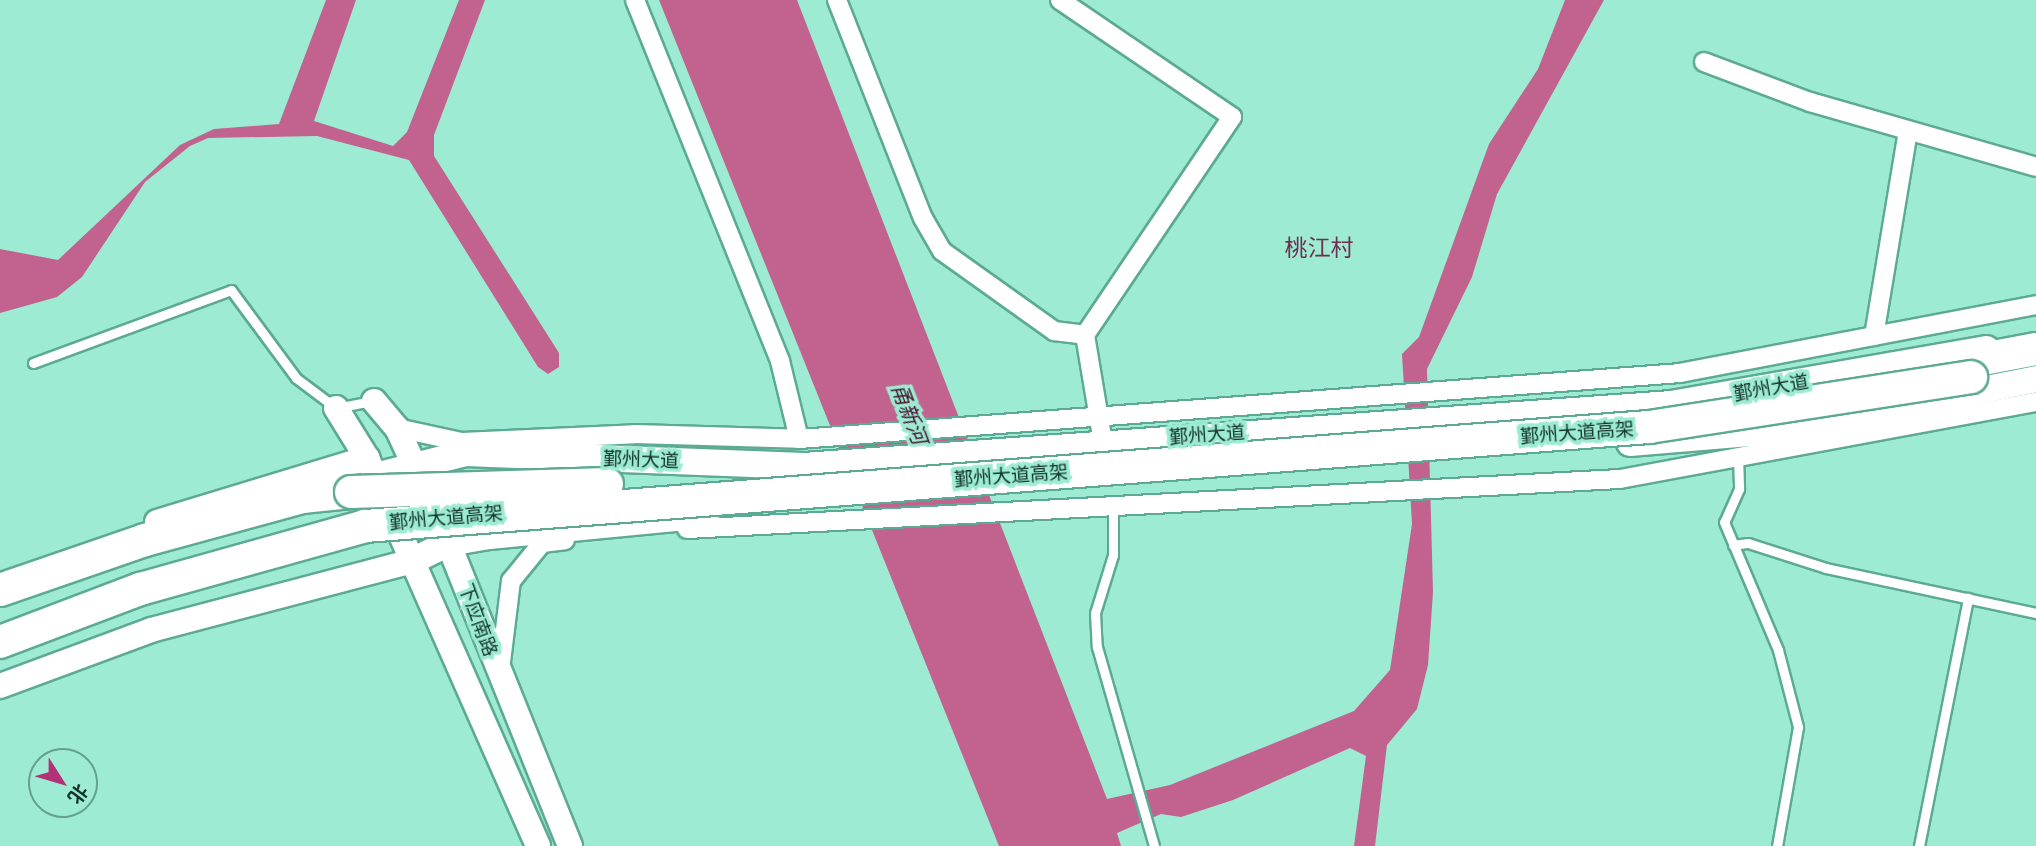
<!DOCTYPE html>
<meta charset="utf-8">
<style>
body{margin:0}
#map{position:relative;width:2036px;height:846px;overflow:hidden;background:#9cebd2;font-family:Raleway,"Noto Sans SC",sans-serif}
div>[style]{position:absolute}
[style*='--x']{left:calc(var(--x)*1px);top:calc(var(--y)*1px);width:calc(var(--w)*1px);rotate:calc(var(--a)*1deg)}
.water>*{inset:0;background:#c1638e}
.roads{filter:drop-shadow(2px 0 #5daa94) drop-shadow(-2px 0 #5daa94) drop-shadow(0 2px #5daa94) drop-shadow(0 -2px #5daa94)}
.lane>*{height:9px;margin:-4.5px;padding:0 4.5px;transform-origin:4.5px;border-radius:4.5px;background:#fff}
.street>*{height:18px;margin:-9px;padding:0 9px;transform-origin:9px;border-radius:9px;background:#fff}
.secondary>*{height:24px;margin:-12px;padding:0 12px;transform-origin:12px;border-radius:12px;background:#fff}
.primary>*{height:26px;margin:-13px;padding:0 13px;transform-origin:13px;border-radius:13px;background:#fff}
.highway>*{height:32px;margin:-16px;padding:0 16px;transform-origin:16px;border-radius:16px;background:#fff}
.bridges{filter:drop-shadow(2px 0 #5daa94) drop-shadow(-2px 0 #5daa94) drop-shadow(0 2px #5daa94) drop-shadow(0 -2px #5daa94)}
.highway-bridge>*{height:32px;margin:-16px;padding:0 16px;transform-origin:16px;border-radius:16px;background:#fff}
span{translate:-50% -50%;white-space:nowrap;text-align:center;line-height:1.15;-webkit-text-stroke:7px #9cebd2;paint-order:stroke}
.street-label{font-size:19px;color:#12332a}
.water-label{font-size:21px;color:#4a0e2e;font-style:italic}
.quarter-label{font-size:23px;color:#712f4f}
.north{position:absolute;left:28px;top:748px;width:70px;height:70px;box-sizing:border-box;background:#9cebd2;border:2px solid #65a18f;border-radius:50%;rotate:127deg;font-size:19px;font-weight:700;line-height:28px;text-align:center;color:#12332a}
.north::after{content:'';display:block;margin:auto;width:24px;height:32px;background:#b53177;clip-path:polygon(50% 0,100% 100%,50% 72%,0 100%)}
</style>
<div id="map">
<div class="water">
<div style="clip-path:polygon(326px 0,356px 0,314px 121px,393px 146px,407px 132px,459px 0,485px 0,434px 135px,434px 156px,559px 353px,559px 367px,548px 374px,538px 367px,409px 160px,317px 136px,208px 138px,190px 146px,145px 182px,82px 277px,57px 297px,0 313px,0 249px,58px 260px,180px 145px,214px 129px,279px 124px)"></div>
<div style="clip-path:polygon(659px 0,797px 0,1107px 799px,1170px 785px,1354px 711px,1390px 670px,1412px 524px,1402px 354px,1419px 337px,1489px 144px,1538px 69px,1565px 0,1604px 0,1497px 194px,1472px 277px,1427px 369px,1433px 592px,1428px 665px,1417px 709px,1387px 745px,1375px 846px,1354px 846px,1366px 756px,1350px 748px,1233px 800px,1181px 817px,1161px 814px,1117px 833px,1121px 846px,999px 846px)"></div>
</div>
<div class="roads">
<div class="lane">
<div style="--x:33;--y:363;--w:211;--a:-20.2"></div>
<div style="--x:231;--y:290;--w:109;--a:53.5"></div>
<div style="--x:296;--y:378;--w:50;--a:36.9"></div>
<div style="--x:336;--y:408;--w:37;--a:-11"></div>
<div style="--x:1738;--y:457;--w:32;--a:88"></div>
<div style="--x:1739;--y:489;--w:36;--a:114"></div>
<div style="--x:1724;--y:522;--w:139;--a:67.1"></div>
<div style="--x:1778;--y:650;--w:80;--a:75.4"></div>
<div style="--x:1798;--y:727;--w:121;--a:100"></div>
<div style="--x:1113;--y:505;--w:50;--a:90"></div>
<div style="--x:1113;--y:555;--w:61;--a:107.2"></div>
<div style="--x:1095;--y:613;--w:34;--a:87"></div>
<div style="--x:1097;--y:647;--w:207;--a:74"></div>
<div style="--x:1733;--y:545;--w:15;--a:-8"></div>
<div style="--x:1748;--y:543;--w:82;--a:17.8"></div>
<div style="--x:1826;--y:568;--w:215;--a:12.1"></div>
<div style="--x:1919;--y:846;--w:253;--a:-78.8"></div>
</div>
<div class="street">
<div style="--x:635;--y:0;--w:389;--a:68.1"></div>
<div style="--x:780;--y:361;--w:80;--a:76.3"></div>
<div style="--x:837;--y:0;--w:234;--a:68.5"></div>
<div style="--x:923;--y:218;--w:38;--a:60"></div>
<div style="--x:942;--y:251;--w:138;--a:35.5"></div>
<div style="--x:1054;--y:331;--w:31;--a:7"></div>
<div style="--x:1060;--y:0;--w:208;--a:34.2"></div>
<div style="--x:1232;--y:117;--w:263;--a:124"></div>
<div style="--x:1085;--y:335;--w:109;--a:80.5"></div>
<div style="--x:1704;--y:62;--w:113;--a:20.7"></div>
<div style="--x:1810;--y:102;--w:235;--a:16"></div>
<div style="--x:1874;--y:336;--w:208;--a:-80.6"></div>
<div style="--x:397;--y:428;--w:66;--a:12.2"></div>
<div style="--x:462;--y:442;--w:173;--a:-2.6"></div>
<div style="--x:635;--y:434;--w:164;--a:1.7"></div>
<div style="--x:799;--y:439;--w:883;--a:-4.28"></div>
<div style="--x:1680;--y:373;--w:362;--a:-10.8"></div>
<div style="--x:687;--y:529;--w:934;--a:-3.07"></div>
<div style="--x:1620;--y:479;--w:423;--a:-10.5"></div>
<div style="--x:501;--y:662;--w:82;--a:-83"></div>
<div style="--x:511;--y:581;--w:49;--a:-50.8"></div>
<div style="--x:542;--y:543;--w:23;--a:-7"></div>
</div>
<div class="secondary">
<div style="--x:374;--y:401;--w:35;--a:50"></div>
<div style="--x:397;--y:428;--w:60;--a:65.2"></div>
<div style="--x:336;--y:408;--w:59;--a:58.2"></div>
<div style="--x:367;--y:458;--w:424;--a:66.2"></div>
<div style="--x:157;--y:522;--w:220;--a:-16.9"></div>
<div style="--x:441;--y:525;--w:346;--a:68.1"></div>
<div style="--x:0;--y:686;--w:161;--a:-20.3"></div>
<div style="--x:151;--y:630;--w:270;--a:-14.8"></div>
</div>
<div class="primary">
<div style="--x:1630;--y:443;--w:144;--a:-4.8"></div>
<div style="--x:1774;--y:431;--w:267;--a:-11.2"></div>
<div style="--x:375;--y:476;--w:93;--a:-14.3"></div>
<div style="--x:465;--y:453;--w:339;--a:2.2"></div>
<div style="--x:804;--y:466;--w:869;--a:-4.09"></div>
<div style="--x:1671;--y:404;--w:320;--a:-9.9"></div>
<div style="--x:412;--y:561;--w:41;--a:-25.9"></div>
<div style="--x:449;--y:543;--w:41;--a:-9.9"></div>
<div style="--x:489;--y:536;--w:218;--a:-5.5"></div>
</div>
<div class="highway">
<div style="--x:1967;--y:362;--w:70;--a:-10.7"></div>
<div style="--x:0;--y:590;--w:153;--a:-19"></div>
<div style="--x:145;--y:540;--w:163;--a:-15.3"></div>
<div style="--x:302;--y:497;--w:49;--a:-5.8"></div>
</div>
</div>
<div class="bridges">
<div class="highway-bridge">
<div style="--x:351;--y:492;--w:256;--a:-1.8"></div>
<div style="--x:0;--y:642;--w:150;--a:-20.7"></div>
<div style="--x:140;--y:589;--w:234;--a:-15.6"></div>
<div style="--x:365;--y:526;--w:1288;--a:-4.41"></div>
<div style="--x:1649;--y:427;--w:326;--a:-8.8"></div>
</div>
</div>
<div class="street-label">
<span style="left:1771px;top:388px;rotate:-10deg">鄞州大道</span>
<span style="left:1577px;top:433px;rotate:-4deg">鄞州大道高架</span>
<span style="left:1207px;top:435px;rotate:-4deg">鄞州大道</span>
<span style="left:641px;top:460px;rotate:2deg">鄞州大道</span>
<span style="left:1011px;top:476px;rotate:-4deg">鄞州大道高架</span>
<span style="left:446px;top:518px;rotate:-5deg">鄞州大道高架</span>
<span style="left:478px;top:620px;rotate:70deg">下应南路</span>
</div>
<div class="water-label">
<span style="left:909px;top:414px;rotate:69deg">甬新河</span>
</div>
<div class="quarter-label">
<span style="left:1319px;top:248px">桃江村</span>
</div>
<div class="north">北</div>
</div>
